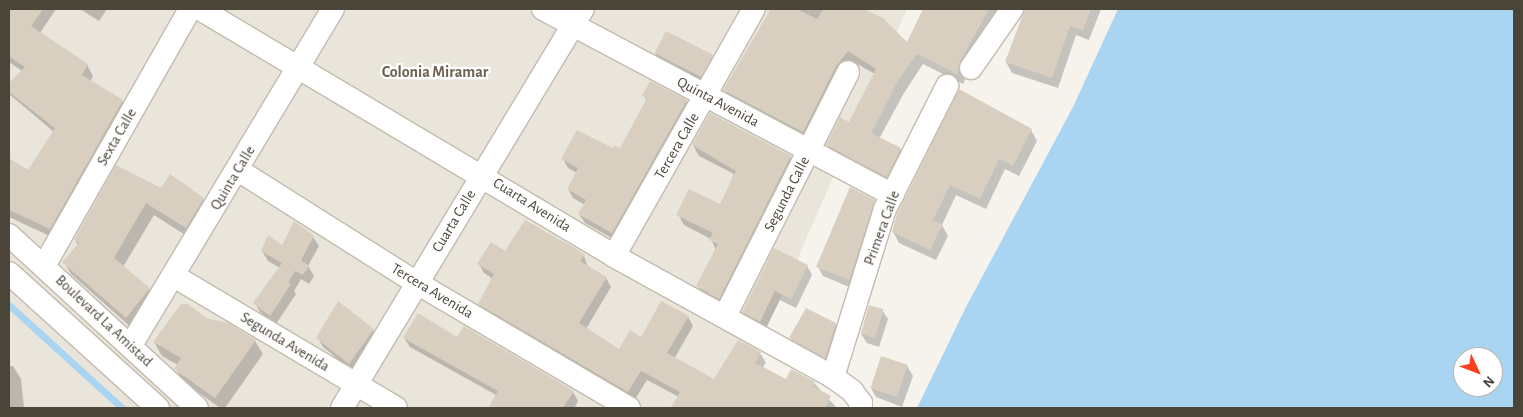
<!DOCTYPE html>
<style>
body{margin:0}
#map{position:relative;width:1523px;height:417px;overflow:hidden;background:#f6f3ec;font-family:"Alegreya Sans",sans-serif}
div>[style]{position:absolute}
[style*='--x']{left:calc(var(--x)*1px);top:calc(var(--y)*1px);width:calc(var(--w)*1px);rotate:calc(var(--a)*1deg)}
.residential>*{inset:0;background:#eae5da}
.water>*{inset:0;background:#a9d4f2}
.shadow>*{inset:0;background:#0003}
.stream>*{height:7px;margin:-3.5px;padding:0 3.5px;transform-origin:3.5px;border-radius:3.5px;background:#a9d4f2}
.building>*{inset:0;background:#d8cfc1;transform-origin:0 0}
.roads{filter:drop-shadow(1px 0 #c2bbae) drop-shadow(-1px 0 #c2bbae) drop-shadow(0 1px #c2bbae) drop-shadow(0 -1px #c2bbae)}
.minor>*{height:22px;margin:-11px;padding:0 11px;transform-origin:11px;border-radius:11px;background:#fff}
span{translate:-50% -50%;white-space:nowrap;text-align:center;line-height:1.15;-webkit-text-stroke:4.5px #fff;paint-order:stroke}
.street-label{font-size:15px;color:#4b4439}
.neighbourhood-label{font-size:16px;color:#6e6250;font-weight:700}
.frame{position:absolute;inset:0;border:10px solid #4b4439;pointer-events:none}
.north{position:absolute;left:1453px;top:347px;width:50px;height:50px;box-sizing:border-box;background:#fff;border:1px solid #b7b4b0;border-radius:50%;rotate:133deg;font-size:14px;font-weight:700;line-height:20px;text-align:center;color:#4b4439}
.north::after{content:'';display:block;margin:auto;width:18px;height:22px;background:#fc3f1d;clip-path:polygon(50% 0,100% 100%,50% 72%,0 100%)}
</style>
<div id="map">
<div class="residential">
<div style="clip-path:polygon(9px 9px,907px 9px,732px 408px,9px 408px)"></div>
</div>
<div class="water">
<div style="clip-path:polygon(evenodd,1118px 9px,1514px 9px,1514px 408px,917px 408px,966px 307px,1073px 107px,1118px 9px,1463px 357px,1493px 357px,1493px 387px,1463px 387px,1463px 357px)"></div>
</div>
<div class="shadow">
<div style="clip-path:polygon(10px 9px,56px 9px,40px 33px,87px 65px,93px 76px,90px 82px,122px 101px,129px 112px,56px 239px,9px 217px,9px 159px,28px 172px,54px 132px,9px 94px,9px 85px,22px 71px,9px 62px)"></div>
<div style="clip-path:polygon(80px 9px,107px 9px,99px 21px)"></div>
<div style="clip-path:polygon(771px 9px,861px 9px,882px 19px,907px 44px,925px 9px,1000px 9px,963px 84px,923px 64px,904px 93px,879px 139px,900px 149px,906px 160px,893px 187px,834px 156px,828px 145px,849px 123px,875px 74px,854px 62px,842px 77px,809px 143px,731px 101px,725px 90px)"></div>
<div style="clip-path:polygon(1041px 9px,1101px 9px,1089px 40px,1076px 35px,1058px 88px,1012px 73px,1006px 62px,1020px 23px,1023px 19px,1035px 23px)"></div>
<div style="clip-path:polygon(655px 53px,712px 56px,717px 66px,706px 86px,661px 62px)"></div>
<div style="clip-path:polygon(644px 96px,686px 101px,691px 110px,617px 241px,585px 223px,579px 214px,585px 205px,573px 198px,568px 189px,577px 173px,568px 168px,563px 159px,621px 150px,647px 101px)"></div>
<div style="clip-path:polygon(1031px 130px,1037px 141px,1019px 176px,1005px 169px,986px 209px,956px 195px,942px 225px,948px 236px,936px 260px,899px 243px,893px 232px,898px 214px)"></div>
<div style="clip-path:polygon(693px 145px,790px 157px,796px 167px,725px 309px,704px 297px,698px 286px,716px 250px,711px 239px,684px 225px,678px 214px,721px 206px,734px 174px,699px 156px)"></div>
<div style="clip-path:polygon(161px 189px,203px 199px,210px 211px,193px 240px,154px 215px,123px 267px,149px 289px,156px 301px,133px 329px,71px 274px,64px 262px,78px 245px,75px 240px)"></div>
<div style="clip-path:polygon(874px 201px,879px 211px,854px 289px,823px 276px,818px 267px)"></div>
<div style="clip-path:polygon(313px 237px,319px 246px,308px 266px,314px 276px,309px 284px,301px 279px,294px 291px,296px 294px,276px 324px,260px 312px,255px 303px,280px 268px,268px 261px,262px 251px)"></div>
<div style="clip-path:polygon(506px 253px,584px 256px,588px 267px,606px 278px,611px 287px,586px 329px,620px 350px,688px 317px,693px 326px,674px 359px,715px 381px,760px 353px,766px 363px,762px 368px,786px 380px,814px 383px,836px 407px,672px 408px,679px 397px,647px 380px,634px 401px,485px 313px,479px 304px,493px 279px,484px 273px,479px 264px)"></div>
<div style="clip-path:polygon(807px 266px,812px 275px,796px 308px,780px 300px,765px 330px,749px 321px,743px 312px)"></div>
<div style="clip-path:polygon(338px 303px,373px 330px,379px 340px,355px 373px,323px 347px,318px 338px)"></div>
<div style="clip-path:polygon(882px 310px,888px 319px,879px 347px,867px 343px,861px 334px)"></div>
<div style="clip-path:polygon(227px 324px,255px 341px,263px 354px,225px 408px,220px 408px,184px 382px,176px 369px,178px 365px,162px 356px,154px 342px)"></div>
<div style="clip-path:polygon(835px 324px,841px 334px,830px 366px,796px 347px,791px 338px)"></div>
<div style="clip-path:polygon(404px 338px,458px 339px,573px 392px,578px 401px,575px 407px,577px 408px,489px 408px,496px 395px,410px 347px)"></div>
<div style="clip-path:polygon(9px 366px,13px 366px,21px 379px,24px 408px,9px 408px)"></div>
<div style="clip-path:polygon(907px 366px,913px 376px,902px 407px,876px 397px,871px 388px)"></div>
</div>
<div class="stream">
<div style="--x:9;--y:305;--w:153;--a:42.3"></div>
</div>
<div class="building">
<div style="clip-path:polygon(9px 9px,43px 9px,31px 26px,88px 64px,82px 75px,123px 100px,50px 229px,9px 210px,9px 158px,28px 170px,55px 128px,9px 92px,9px 83px,25px 67px,9px 56px)"></div>
<div style="clip-path:polygon(771px 9px,797px 9px,817px 19px,823px 9px,864px 9px,883px 18px,907px 42px,923px 9px,989px 9px,960px 61px,957px 74px,917px 54px,898px 81px,871px 133px,901px 148px,887px 177px,826px 145px,840px 117px,849px 122px,876px 69px,848px 51px,836px 66px,803px 132px,723px 90px)"></div>
<div style="clip-path:polygon(1025px 9px,1091px 9px,1083px 30px,1070px 26px,1052px 78px,1005px 62px)"></div>
<div style="left:666px;top:31px;width:53px;height:25px;rotate:27deg"></div>
<div style="clip-path:polygon(650px 81px,687px 100px,612px 233px,578px 214px,586px 200px,567px 189px,578px 168px,561px 159px,577px 130px,613px 148px,614px 145px,620px 148px,647px 98px,642px 96px)"></div>
<div style="clip-path:polygon(959px 89px,1032px 129px,1013px 166px,999px 159px,980px 199px,950px 185px,933px 220px,943px 224px,930px 250px,892px 232px,897px 214px)"></div>
<div style="clip-path:polygon(710px 113px,791px 156px,719px 299px,696px 286px,718px 244px,709px 240px,713px 233px,676px 215px,689px 189px,720px 204px,736px 171px,692px 145px)"></div>
<div style="clip-path:polygon(116px 165px,161px 188px,170px 174px,204px 198px,186px 228px,146px 203px,114px 258px,150px 288px,126px 318px,62px 262px,79px 243px,74px 240px)"></div>
<div style="clip-path:polygon(850px 187px,875px 200px,849px 280px,816px 267px)"></div>
<div style="clip-path:polygon(525px 220px,578px 250px,585px 255px,580px 261px,607px 277px,579px 323px,619px 349px,630px 330px,641px 337px,661px 301px,689px 316px,667px 353px,714px 379px,738px 340px,761px 352px,755px 363px,786px 379px,791px 369px,815px 382px,813px 386px,831px 396px,825px 408px,671px 408px,680px 392px,641px 371px,628px 392px,478px 304px,494px 274px,477px 264px,491px 242px,505px 251px)"></div>
<div style="clip-path:polygon(294px 221px,314px 236px,301px 260px,309px 266px,303px 275px,295px 271px,288px 283px,291px 284px,270px 316px,253px 303px,282px 263px,261px 251px,268px 235px,282px 245px)"></div>
<div style="clip-path:polygon(774px 248px,808px 265px,791px 299px,775px 291px,760px 322px,742px 312px)"></div>
<div style="clip-path:polygon(338px 301px,374px 329px,349px 364px,316px 338px)"></div>
<div style="clip-path:polygon(181px 304px,188px 304px,206px 318px,228px 323px,256px 340px,215px 398px,174px 369px,181px 358px,153px 342px)"></div>
<div style="left:869px;top:305px;width:15px;height:30px;rotate:16deg"></div>
<div style="clip-path:polygon(806px 308px,836px 323px,825px 358px,789px 338px)"></div>
<div style="clip-path:polygon(418px 313px,457px 337px,464px 326px,574px 391px,563px 408px,488px 408px,498px 391px,403px 338px)"></div>
<div style="left:881px;top:356px;width:28px;height:34px;rotate:18deg"></div>
</div>
<div class="roads">
<div class="minor">
<div style="--x:200;--y:9;--w:482;--a:30.8"></div>
<div style="--x:614;--y:256;--w:250;--a:28.9"></div>
<div style="--x:833;--y:377;--w:24;--a:36"></div>
<div style="--x:852;--y:391;--w:15;--a:53"></div>
<div style="--x:861;--y:403;--w:5;--a:101"></div>
<div style="--x:543;--y:9;--w:396;--a:28"></div>
<div style="--x:971;--y:68;--w:72;--a:-55.2"></div>
<div style="--x:238;--y:170;--w:212;--a:32.3"></div>
<div style="--x:417;--y:283;--w:246;--a:30.5"></div>
<div style="--x:9;--y:235;--w:255;--a:42.6"></div>
<div style="--x:614;--y:256;--w:284;--a:-60.5"></div>
<div style="--x:44;--y:266;--w:296;--a:-60.4"></div>
<div style="--x:9;--y:273;--w:201;--a:42.2"></div>
<div style="--x:174;--y:276;--w:258;--a:30.7"></div>
<div style="--x:725;--y:316;--w:273;--a:-63.2"></div>
<div style="--x:131;--y:345;--w:392;--a:-59"></div>
<div style="--x:833;--y:377;--w:176;--a:-72.8"></div>
<div style="--x:885;--y:209;--w:138;--a:-63.2"></div>
<div style="--x:342;--y:408;--w:466;--a:-58.9"></div>
</div>
</div>
<div class="street-label">
<span style="left:718px;top:102px;rotate:28deg">Quinta Avenida</span>
<span style="left:117px;top:137px;rotate:-60deg">Sexta Calle</span>
<span style="left:677px;top:146px;rotate:-60deg">Tercera Calle</span>
<span style="left:233px;top:178px;rotate:-59deg">Quinta Calle</span>
<span style="left:787px;top:194px;rotate:-63deg">Segunda Calle</span>
<span style="left:532px;top:205px;rotate:32deg">Cuarta Avenida</span>
<span style="left:454px;top:221px;rotate:-59deg">Cuarta Calle</span>
<span style="left:882px;top:228px;rotate:-70deg">Primera Calle</span>
<span style="left:432px;top:291px;rotate:31deg">Tercera Avenida</span>
<span style="left:104px;top:321px;rotate:43deg">Boulevard La Amistad</span>
<span style="left:285px;top:342px;rotate:31deg">Segunda Avenida</span>
</div>
<div class="neighbourhood-label">
<span style="left:435px;top:72px">Colonia Miramar</span>
</div>
<div class="frame"></div>
<div class="north">N</div>
</div>
